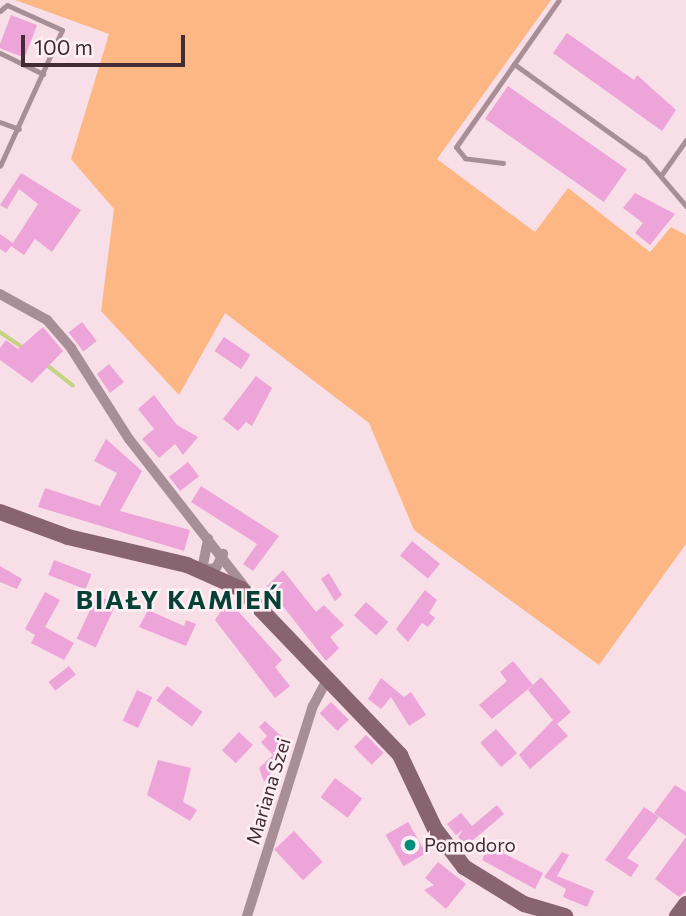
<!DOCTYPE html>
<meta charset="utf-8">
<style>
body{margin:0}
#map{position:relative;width:686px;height:916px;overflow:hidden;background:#f8dfe7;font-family:Commissioner,sans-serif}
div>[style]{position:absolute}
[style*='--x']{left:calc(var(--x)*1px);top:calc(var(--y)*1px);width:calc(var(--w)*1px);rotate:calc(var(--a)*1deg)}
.green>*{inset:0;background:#fcb785}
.stream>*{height:3.5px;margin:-1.75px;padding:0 1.75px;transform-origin:1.75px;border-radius:1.75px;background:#c6d481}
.building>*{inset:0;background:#eca4d9;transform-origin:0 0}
.lane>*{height:5px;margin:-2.5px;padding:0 2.5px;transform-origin:2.5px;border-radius:2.5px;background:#a88f97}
.street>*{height:10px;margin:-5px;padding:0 5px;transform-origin:5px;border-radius:5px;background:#a88f97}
.secondary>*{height:16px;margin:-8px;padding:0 8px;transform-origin:8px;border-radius:8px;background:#886470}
.dots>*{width:19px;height:19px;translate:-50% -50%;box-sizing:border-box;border:4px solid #fdf0f4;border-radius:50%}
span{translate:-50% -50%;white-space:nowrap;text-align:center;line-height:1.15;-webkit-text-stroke:5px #fdf0f4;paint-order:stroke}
.street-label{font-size:19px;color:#422b33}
.poi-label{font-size:19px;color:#422b33}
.left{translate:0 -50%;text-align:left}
.district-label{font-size:26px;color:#054136;font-weight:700;letter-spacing:2px}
.scale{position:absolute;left:21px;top:35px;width:164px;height:32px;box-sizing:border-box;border:4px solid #422b33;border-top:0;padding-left:9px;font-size:21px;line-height:24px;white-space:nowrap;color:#422b33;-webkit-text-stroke:5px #fdf0f4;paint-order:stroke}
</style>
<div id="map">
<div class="green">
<div style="clip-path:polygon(15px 0,551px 0,437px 159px,535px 232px,568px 188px,650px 252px,671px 227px,686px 235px,686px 544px,599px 665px,414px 530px,369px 423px,225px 313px,179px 395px,101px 311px,114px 209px,71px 159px,109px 34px)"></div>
</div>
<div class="stream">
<div style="--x:0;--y:332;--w:29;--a:34"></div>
<div style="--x:47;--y:365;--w:33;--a:38"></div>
</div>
<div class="building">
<div style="left:11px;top:15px;width:28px;height:35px;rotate:21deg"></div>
<div style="clip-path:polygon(567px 33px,634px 80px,637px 75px,676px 110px,662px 131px,553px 53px)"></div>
<div style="left:508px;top:86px;width:145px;height:40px;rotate:35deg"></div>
<div style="clip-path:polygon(21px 173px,81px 210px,52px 252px,35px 239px,24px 255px,11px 246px,6px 253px,0 249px,0 234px,13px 243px,38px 204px,19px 189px,7px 209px,0 205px)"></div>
<div style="clip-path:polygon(635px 193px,675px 214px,650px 245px,635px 233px,643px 223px,623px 208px)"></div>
<div style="left:82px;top:322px;width:24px;height:17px;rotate:52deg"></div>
<div style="clip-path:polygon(43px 327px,63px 351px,32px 383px,0 360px,0 348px,6px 340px,18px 349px)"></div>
<div style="left:224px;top:337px;width:32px;height:17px;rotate:34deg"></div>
<div style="clip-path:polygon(109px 364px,124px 382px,110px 393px,97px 374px)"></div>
<div style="clip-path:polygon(256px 376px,272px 388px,252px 426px,246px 422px,238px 431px,223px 419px)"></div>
<div style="clip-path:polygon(154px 395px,177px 425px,198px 437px,183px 455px,175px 444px,159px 458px,142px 439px,154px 429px,138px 409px)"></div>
<div style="clip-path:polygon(106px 439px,142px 471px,120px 511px,190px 530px,184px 551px,38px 507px,45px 488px,100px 506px,117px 473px,94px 461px)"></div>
<div style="left:188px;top:462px;width:18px;height:24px;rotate:52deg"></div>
<div style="clip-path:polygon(201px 486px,279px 536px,253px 571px,243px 564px,257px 544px,191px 502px)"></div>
<div style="left:412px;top:541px;width:36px;height:19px;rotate:39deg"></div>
<div style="left:54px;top:560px;width:40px;height:16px;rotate:21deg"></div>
<div style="clip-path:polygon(0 566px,22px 579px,17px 589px,0 582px)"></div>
<div style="clip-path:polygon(283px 570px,316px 612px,324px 605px,344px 625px,330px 637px,339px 648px,326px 661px,267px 586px)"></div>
<div style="clip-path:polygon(329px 573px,342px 595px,335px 601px,321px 579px)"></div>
<div style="clip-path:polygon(425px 590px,437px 600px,429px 613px,435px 618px,428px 627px,422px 623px,408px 642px,396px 629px)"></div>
<div style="clip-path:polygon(45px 592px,60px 600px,45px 627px,74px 643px,64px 660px,31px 643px,35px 635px,25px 629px)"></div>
<div style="left:97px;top:595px;width:21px;height:48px;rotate:25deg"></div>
<div style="clip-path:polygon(228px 600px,282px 660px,275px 667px,290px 686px,275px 698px,215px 620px)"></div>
<div style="left:366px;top:602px;width:30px;height:18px;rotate:42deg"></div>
<div style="clip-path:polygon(148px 610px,184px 626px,186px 620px,196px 624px,186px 646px,139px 627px)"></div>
<div style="clip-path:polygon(513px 661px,533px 685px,492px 719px,479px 705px,507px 681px,500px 672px)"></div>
<div style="left:69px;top:666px;width:11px;height:26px;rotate:52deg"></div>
<div style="clip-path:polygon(541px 677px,571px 712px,557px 724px,568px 736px,530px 769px,519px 755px,553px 720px,528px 690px)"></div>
<div style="clip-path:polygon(381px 678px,404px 697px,411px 692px,426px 715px,409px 726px,391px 697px,381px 709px,368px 699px)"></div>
<div style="left:167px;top:686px;width:44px;height:18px;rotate:36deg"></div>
<div style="left:137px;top:690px;width:17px;height:34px;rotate:25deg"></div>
<div style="left:331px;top:702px;width:25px;height:16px;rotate:45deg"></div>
<div style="clip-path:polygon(265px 721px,292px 746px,264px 782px,259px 768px,273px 755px,261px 742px,267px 736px,259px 727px)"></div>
<div style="left:496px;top:729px;width:32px;height:21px;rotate:49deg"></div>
<div style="left:239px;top:732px;width:19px;height:25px;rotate:43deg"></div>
<div style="left:366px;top:735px;width:25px;height:17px;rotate:45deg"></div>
<div style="clip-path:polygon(158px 760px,191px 768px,183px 802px,197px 810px,190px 821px,147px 795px)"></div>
<div style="left:335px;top:778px;width:34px;height:24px;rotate:37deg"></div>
<div style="clip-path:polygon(675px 785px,686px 792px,686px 836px,654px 813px)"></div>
<div style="clip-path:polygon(497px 805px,504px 814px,466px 846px,458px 837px,463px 830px,456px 835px,447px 824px,461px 813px,472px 826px)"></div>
<div style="clip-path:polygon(644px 807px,659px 817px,627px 858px,639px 865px,631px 877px,605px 860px)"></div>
<div style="left:408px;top:822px;width:36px;height:26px;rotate:60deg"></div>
<div style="left:294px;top:831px;width:42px;height:27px;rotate:47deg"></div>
<div style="clip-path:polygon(686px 837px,686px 891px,679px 897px,655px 879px)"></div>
<div style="clip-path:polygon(492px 839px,506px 848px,503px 853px,543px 873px,535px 889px,482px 860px)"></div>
<div style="clip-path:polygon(562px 852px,569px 855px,557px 876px,594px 891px,587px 907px,563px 897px,566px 889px,544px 877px)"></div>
<div style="clip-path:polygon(438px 862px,466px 884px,446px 909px,424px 890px,434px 885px,425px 878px)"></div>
</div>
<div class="lane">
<div style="--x:0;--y:11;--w:9;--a:-41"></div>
<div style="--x:7;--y:5;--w:60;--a:24.4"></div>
<div style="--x:62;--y:30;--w:149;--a:114.5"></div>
<div style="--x:0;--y:53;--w:48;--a:26"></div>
<div style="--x:514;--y:64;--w:161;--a:35.7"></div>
<div style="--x:645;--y:158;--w:63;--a:49.5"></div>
<div style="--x:0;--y:122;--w:20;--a:20"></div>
<div style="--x:503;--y:163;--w:38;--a:-173"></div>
<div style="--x:465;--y:158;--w:14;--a:-129"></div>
<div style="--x:456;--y:147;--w:179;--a:-55"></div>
<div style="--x:662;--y:174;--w:42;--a:-54.8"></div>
</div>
<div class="street">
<div style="--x:0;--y:294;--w:54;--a:29"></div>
<div style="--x:47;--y:320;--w:37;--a:49"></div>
<div style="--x:71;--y:348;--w:108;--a:57.5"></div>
<div style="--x:129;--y:439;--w:197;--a:52"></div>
<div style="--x:202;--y:570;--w:32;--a:-79"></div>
<div style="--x:202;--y:570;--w:14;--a:-8"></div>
<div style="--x:216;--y:568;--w:16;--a:-63"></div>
<div style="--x:247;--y:916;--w:220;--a:-72.6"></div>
<div style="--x:313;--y:706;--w:32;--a:-62"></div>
</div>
<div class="secondary">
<div style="--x:0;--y:512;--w:72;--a:20.2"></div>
<div style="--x:68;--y:537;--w:122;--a:13.2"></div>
<div style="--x:187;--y:565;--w:59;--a:24"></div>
<div style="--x:241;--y:589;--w:230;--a:46.2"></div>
<div style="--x:400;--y:755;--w:82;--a:64.7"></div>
<div style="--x:435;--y:829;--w:48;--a:52.7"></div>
<div style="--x:464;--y:867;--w:70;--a:31.7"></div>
<div style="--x:524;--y:904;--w:43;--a:16.3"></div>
<div style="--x:677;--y:916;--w:15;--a:-53"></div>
</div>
<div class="dots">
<div style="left:410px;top:845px;background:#008e78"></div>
</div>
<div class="street-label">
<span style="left:268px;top:791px;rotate:-73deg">Mariana Szei</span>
</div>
<div class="poi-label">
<span class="left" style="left:424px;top:845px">Pomodoro</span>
</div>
<div class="district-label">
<span style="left:180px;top:599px">BIAŁY KAMIEŃ</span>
</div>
<div class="scale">100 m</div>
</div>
